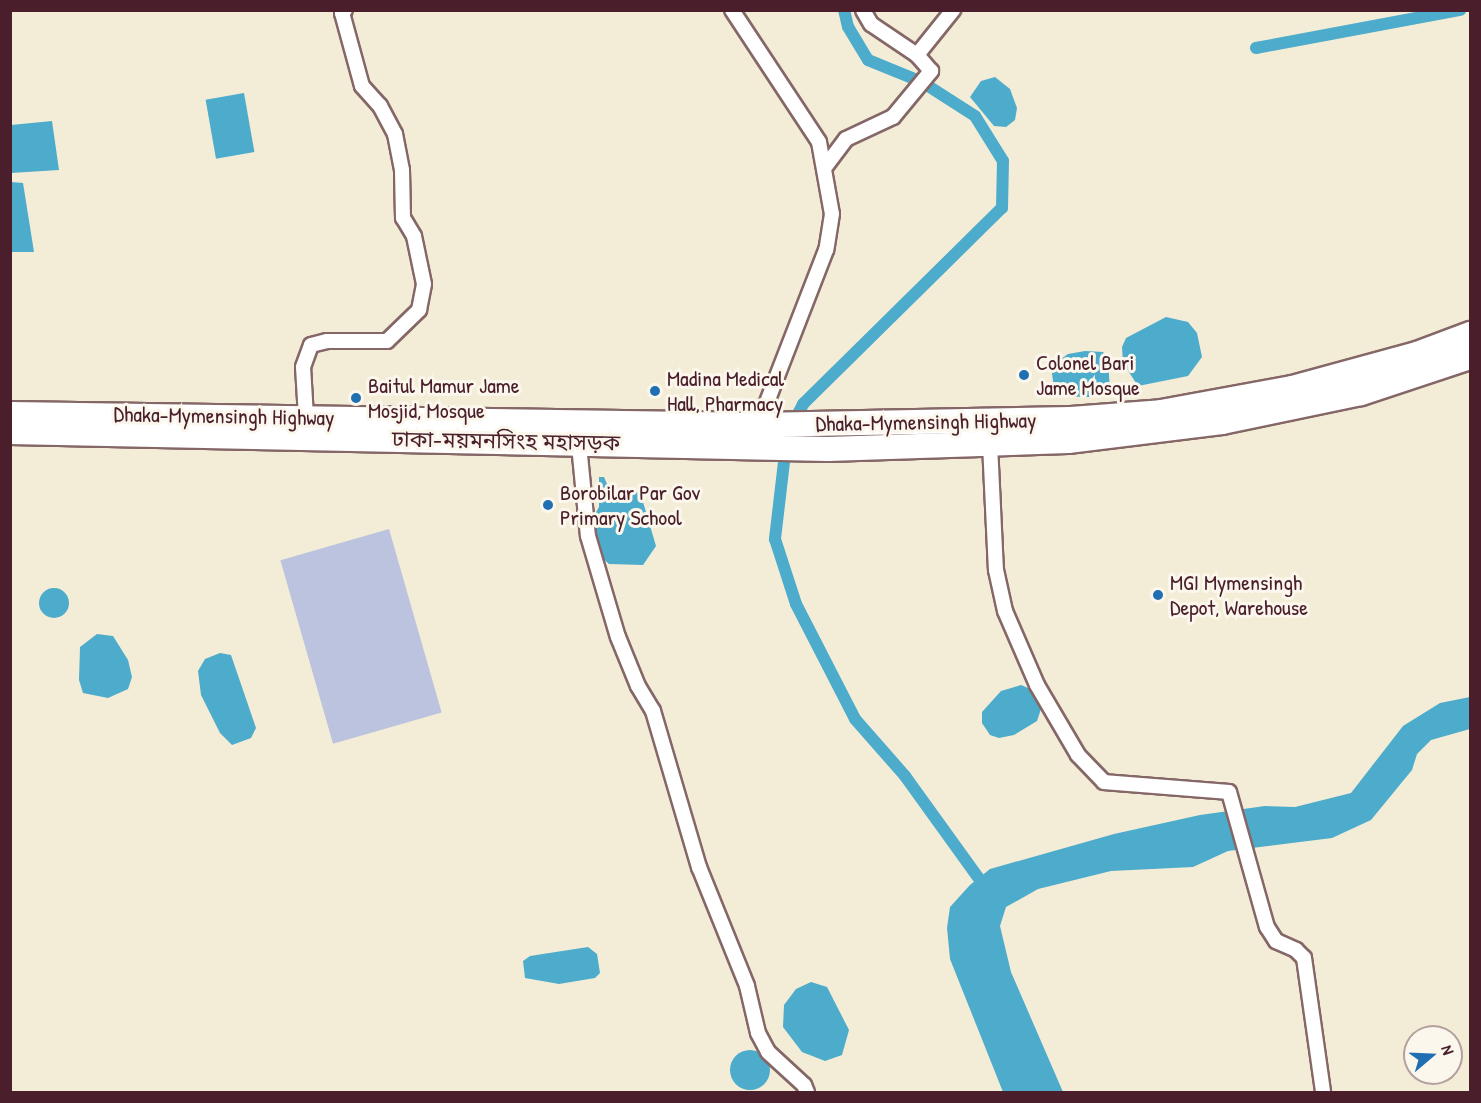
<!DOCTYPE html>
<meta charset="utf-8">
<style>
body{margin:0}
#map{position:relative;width:1481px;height:1103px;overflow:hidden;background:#f3edd7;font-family:"Patrick Hand","Noto Sans Bengali",sans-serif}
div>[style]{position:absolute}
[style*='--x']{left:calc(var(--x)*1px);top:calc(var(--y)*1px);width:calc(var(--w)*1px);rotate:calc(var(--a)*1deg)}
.industrial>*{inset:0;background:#bcc3de;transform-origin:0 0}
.water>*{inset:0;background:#4dabcb;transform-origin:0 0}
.round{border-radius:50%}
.canal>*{height:12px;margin:-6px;padding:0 6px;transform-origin:6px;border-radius:6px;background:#4dabcb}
.roads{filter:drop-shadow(2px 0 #856767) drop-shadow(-2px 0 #856767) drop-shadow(0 2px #856767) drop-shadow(0 -2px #856767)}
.street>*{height:14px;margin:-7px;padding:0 7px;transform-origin:7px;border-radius:7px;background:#fff}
.highway>*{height:24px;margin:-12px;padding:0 12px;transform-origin:12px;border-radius:12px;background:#fff}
.dots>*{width:16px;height:16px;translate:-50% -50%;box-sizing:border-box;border:3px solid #fbf7ec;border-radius:50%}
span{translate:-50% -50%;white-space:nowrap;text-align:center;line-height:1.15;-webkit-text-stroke:6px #fbf7ec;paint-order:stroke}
.poi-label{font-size:22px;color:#4a1f2b}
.left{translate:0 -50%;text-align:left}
.street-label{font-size:22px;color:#4a1f2b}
.frame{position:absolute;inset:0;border:12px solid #4a1f2b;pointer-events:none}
.north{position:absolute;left:1403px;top:1025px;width:60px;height:60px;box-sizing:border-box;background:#fbf7ec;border:2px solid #b4a19f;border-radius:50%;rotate:71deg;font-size:16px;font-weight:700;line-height:24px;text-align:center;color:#4a1f2b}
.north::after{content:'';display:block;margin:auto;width:21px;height:27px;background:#1f6fb2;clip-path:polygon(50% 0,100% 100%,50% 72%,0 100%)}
</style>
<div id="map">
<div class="industrial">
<div style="left:389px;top:529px;width:191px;height:113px;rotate:74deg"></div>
</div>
<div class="water">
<div style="clip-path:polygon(995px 77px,1010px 89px,1017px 108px,1015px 120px,1006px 127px,994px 126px,970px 97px,981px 81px)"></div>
<div style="left:244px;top:93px;width:60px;height:39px;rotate:80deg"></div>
<div style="clip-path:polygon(52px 121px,59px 170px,11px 173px,11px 125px)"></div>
<div style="clip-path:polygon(11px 182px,23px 183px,34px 252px,11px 252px)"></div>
<div style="clip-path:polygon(1166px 317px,1188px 322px,1197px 333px,1202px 357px,1188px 376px,1138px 386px,1123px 363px,1122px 347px,1126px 338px)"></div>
<div style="clip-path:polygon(1085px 351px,1103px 352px,1108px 358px,1110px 391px,1089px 397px,1055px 396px,1051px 366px,1068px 354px)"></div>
<div style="clip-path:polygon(599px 477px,604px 477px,610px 491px,636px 490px,643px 502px,656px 546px,643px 565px,609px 564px,600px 556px,591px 521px,599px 507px)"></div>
<div class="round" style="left:39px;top:588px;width:30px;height:30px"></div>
<div style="clip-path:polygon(97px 634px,113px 636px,128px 660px,132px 677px,128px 689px,108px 698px,83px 693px,79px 680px,80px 647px)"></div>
<div style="clip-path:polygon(220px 653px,231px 655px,256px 728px,251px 738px,232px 745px,220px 733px,201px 695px,198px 671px,205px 659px)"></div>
<div style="clip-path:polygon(1021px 685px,1028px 688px,1041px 709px,1037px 721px,1014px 735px,999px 738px,990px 735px,982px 723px,982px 712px,1001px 691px)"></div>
<div style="clip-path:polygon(1470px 697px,1470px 729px,1431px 740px,1417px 754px,1412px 770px,1371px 820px,1332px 838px,1228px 851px,1193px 867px,1111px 871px,1038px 889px,1006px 907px,1000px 926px,1011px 972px,1063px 1092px,1003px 1092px,950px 959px,947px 928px,950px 907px,970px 885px,990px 869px,1114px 834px,1200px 815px,1265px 806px,1295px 807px,1351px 793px,1403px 726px,1440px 703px)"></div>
<div style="clip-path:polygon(588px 947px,597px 954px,600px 973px,595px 978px,559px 984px,525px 978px,523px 961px,530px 956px)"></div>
<div style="clip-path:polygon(811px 982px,827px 987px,849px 1030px,842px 1055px,825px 1061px,802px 1052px,783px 1027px,784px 1005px,796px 989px)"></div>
<div class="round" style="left:730px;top:1050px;width:40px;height:40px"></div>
</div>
<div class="canal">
<div style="--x:1256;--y:48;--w:208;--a:-10.6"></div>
<div style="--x:792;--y:425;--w:24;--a:-62"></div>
<div style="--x:803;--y:404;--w:279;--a:-44.6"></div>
<div style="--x:1002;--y:208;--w:47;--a:-88.8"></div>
<div style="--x:1003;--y:161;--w:53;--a:-121.9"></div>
<div style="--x:975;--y:116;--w:63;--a:-147.3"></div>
<div style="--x:922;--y:82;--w:58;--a:-157.8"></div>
<div style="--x:868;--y:60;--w:39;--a:-121"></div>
<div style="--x:848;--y:27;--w:17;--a:-103"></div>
<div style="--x:786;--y:445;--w:95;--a:96.7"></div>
<div style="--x:775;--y:539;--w:68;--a:72.1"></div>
<div style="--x:796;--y:604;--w:129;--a:62.8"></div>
<div style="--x:855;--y:719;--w:76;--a:48.7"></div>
<div style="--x:905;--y:776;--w:142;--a:54.2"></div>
</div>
<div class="roads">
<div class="street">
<div style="--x:732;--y:10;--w:158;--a:56.6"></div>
<div style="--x:819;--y:142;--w:73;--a:79.8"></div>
<div style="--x:832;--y:214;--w:36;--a:99"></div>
<div style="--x:826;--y:250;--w:188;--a:111.2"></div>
<div style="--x:917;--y:55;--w:58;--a:-51.3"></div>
<div style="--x:825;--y:167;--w:35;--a:-53"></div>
<div style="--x:846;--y:139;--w:52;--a:-25.1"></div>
<div style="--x:893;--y:117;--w:60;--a:-50.4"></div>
<div style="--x:931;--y:71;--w:21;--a:-131"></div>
<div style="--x:917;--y:55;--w:55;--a:-146"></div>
<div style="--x:871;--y:24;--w:16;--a:-120"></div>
<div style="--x:306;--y:417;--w:50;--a:-93.4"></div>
<div style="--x:303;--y:367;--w:23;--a:-70"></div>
<div style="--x:311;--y:345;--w:16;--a:-14"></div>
<div style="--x:327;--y:341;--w:60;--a:0"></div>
<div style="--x:387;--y:341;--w:45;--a:-44.1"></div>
<div style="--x:419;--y:310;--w:26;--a:-79"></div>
<div style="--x:424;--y:284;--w:49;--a:-101.8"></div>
<div style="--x:414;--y:236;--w:21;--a:-121"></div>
<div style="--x:403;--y:218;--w:48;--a:-91.2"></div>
<div style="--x:402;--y:170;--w:37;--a:-101"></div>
<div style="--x:395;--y:134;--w:32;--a:-118"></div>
<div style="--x:380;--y:106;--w:27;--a:-132"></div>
<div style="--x:362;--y:86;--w:76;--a:-105.3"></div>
<div style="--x:342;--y:13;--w:4;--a:-45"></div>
<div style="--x:990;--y:444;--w:126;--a:87.3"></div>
<div style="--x:996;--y:570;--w:42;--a:77.6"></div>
<div style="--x:1005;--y:611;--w:81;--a:66.6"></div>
<div style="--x:1037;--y:685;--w:81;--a:59.6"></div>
<div style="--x:1078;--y:755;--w:37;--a:46"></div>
<div style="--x:1104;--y:782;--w:125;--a:4.6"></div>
<div style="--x:1229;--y:792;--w:140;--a:74.3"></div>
<div style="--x:1267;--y:927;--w:17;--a:57"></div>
<div style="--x:1276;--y:941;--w:22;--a:24"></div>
<div style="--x:1296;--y:950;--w:11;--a:45"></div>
<div style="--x:1304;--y:958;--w:135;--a:81.9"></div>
<div style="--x:579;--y:445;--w:91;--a:84.4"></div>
<div style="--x:588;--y:536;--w:105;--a:73.5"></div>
<div style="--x:618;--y:637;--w:53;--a:67.8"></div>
<div style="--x:638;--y:686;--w:29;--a:59"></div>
<div style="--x:653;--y:711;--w:163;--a:73.6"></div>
<div style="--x:699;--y:867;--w:128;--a:68"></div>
<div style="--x:747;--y:986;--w:48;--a:76.8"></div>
<div style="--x:758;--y:1033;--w:21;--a:62"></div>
<div style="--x:768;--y:1052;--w:49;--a:42.5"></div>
<div style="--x:804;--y:1085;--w:8;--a:67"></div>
</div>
<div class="highway">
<div style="--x:10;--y:414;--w:748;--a:0.84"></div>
<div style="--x:758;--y:425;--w:313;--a:-1.1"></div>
<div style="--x:1071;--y:419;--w:90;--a:-4.4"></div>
<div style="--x:1161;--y:412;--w:133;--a:-10.4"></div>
<div style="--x:1292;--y:388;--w:130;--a:-15.2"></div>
<div style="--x:1417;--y:354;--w:57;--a:-20.7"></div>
<div style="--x:10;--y:432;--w:818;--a:1.19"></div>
<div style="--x:828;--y:449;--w:240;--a:-1.9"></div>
<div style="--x:1068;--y:441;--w:155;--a:-7"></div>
<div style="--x:1222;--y:422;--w:142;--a:-11.8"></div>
<div style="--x:1361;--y:393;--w:115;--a:-18.3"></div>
</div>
</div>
<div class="dots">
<div style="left:1024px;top:375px;background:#1f6fb2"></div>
<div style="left:655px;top:391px;background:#1f6fb2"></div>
<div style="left:356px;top:398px;background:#1f6fb2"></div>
<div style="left:548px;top:505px;background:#1f6fb2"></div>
<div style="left:1158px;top:595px;background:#1f6fb2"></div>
</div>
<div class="poi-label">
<span class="left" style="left:1036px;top:375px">Colonel Bari<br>Jame Mosque</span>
<span class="left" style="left:667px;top:391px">Madina Medical<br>Hall, Pharmacy</span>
<span class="left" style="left:368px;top:398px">Baitul Mamur Jame<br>Mosjid, Mosque</span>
<span class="left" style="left:560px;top:505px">Borobilar Par Gov<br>Primary School</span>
<span class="left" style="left:1170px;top:595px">MGI Mymensingh<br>Depot, Warehouse</span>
</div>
<div class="street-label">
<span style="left:224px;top:416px;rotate:1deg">Dhaka-Mymensingh Highway</span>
<span style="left:926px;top:422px;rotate:-1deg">Dhaka-Mymensingh Highway</span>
<span style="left:506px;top:441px;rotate:1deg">ঢাকা-ময়মনসিংহ মহাসড়ক</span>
</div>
<div class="frame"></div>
<div class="north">N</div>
</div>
